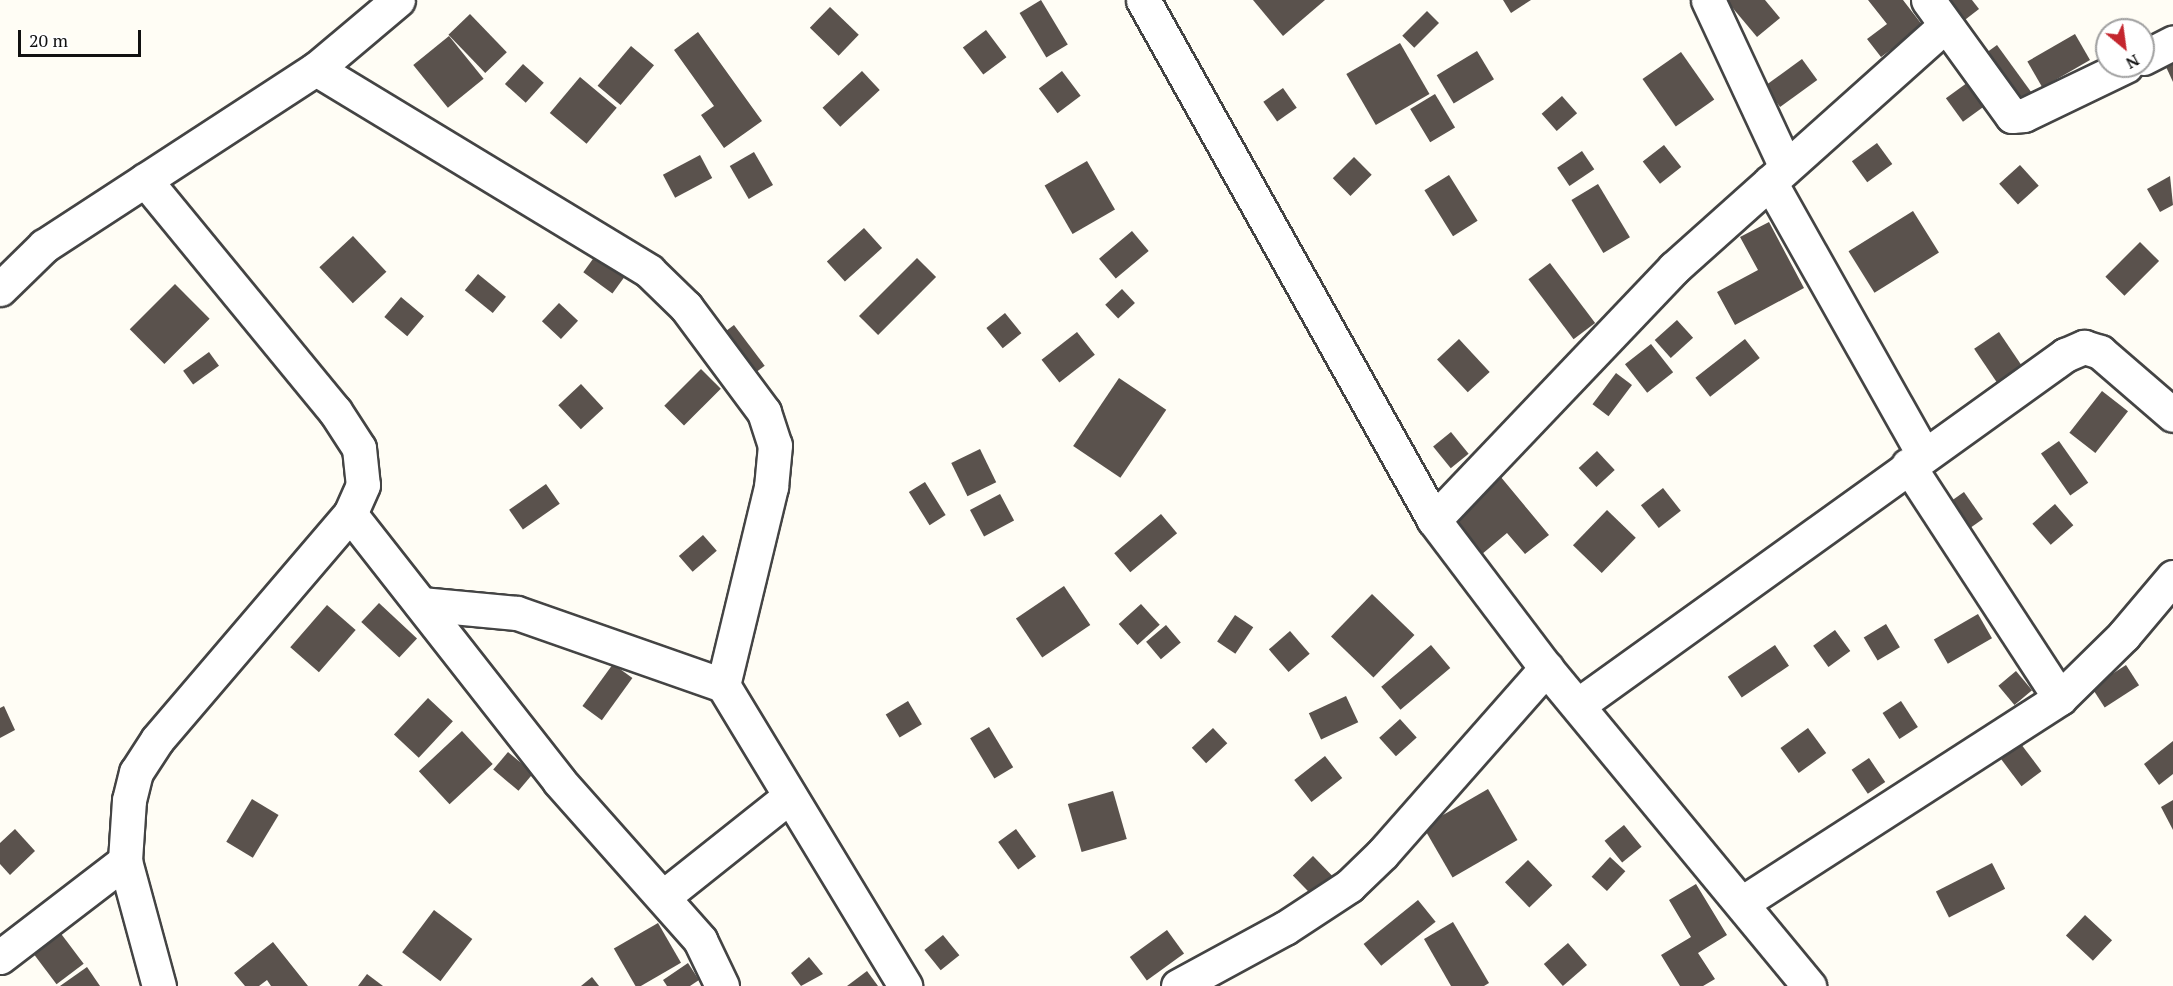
<!DOCTYPE html>
<style>
body{margin:0}
#map{position:relative;width:2173px;height:986px;overflow:hidden;background:#fffdf5;font-family:"PT Serif",serif}
div>[style]{position:absolute}
[style*='--x']{left:calc(var(--x)*1px);top:calc(var(--y)*1px);width:calc(var(--w)*1px);rotate:calc(var(--a)*1deg)}
.building>*{inset:0;background:#5a524d;transform-origin:0 0}
.roads{filter:drop-shadow(2px 0 #444) drop-shadow(-2px 0 #444) drop-shadow(0 2px #444) drop-shadow(0 -2px #444)}
.minor>*{height:33px;margin:-16.5px;padding:0 16.5px;transform-origin:16.5px;border-radius:16.5px;background:#fff}
span{translate:-50% -50%;white-space:nowrap;text-align:center;line-height:1.15;-webkit-text-stroke:6px #fff;paint-order:stroke}
.north{position:absolute;left:2095px;top:18px;width:60px;height:60px;box-sizing:border-box;background:#fff;border:2px solid #a0a0a0;border-radius:50%;rotate:151deg;font-size:16px;font-weight:700;line-height:24px;text-align:center;color:#111}
.north::after{content:'';display:block;margin:auto;width:21px;height:27px;background:#c4262e;clip-path:polygon(50% 0,100% 100%,50% 72%,0 100%)}
.scale{position:absolute;left:18px;top:30px;width:123px;height:27px;box-sizing:border-box;border:3px solid #111;border-top:0;padding-left:8px;font-size:18px;line-height:21px;white-space:nowrap;color:#111;-webkit-text-stroke:4px #fff;paint-order:stroke}
</style>
<div id="map">
<div class="building">
<div style="left:1041px;top:0;width:52px;height:25px;rotate:59deg"></div>
<div style="clip-path:polygon(1253px 0,1325px 0,1283px 36px)"></div>
<div style="clip-path:polygon(1503px 0,1531px 0,1511px 13px)"></div>
<div style="clip-path:polygon(1726px 0,1765px 0,1780px 18px,1757px 37px)"></div>
<div style="clip-path:polygon(1868px 0,1903px 0,1923px 26px,1881px 57px,1867px 39px,1887px 24px)"></div>
<div style="clip-path:polygon(1943px 0,1972px 0,1979px 9px,1957px 26px)"></div>
<div style="left:830px;top:7px;width:40px;height:29px;rotate:44deg"></div>
<div style="left:1427px;top:11px;width:17px;height:35px;rotate:45deg"></div>
<div style="left:470px;top:14px;width:53px;height:30px;rotate:46deg"></div>
<div style="left:986px;top:30px;width:34px;height:29px;rotate:53deg"></div>
<div style="clip-path:polygon(698px 32px,762px 121px,724px 148px,701px 115px,714px 106px,674px 50px)"></div>
<div style="left:2075px;top:34px;width:30px;height:55px;rotate:60deg"></div>
<div style="left:449px;top:36px;width:55px;height:46px;rotate:51deg"></div>
<div style="left:1400px;top:43px;width:59px;height:62px;rotate:60deg"></div>
<div style="left:1997px;top:45px;width:59px;height:26px;rotate:54deg"></div>
<div style="left:631px;top:46px;width:30px;height:52px;rotate:40deg"></div>
<div style="clip-path:polygon(2173px 50px,2173px 82px,2161px 56px)"></div>
<div style="left:1477px;top:51px;width:33px;height:47px;rotate:59deg"></div>
<div style="left:1681px;top:52px;width:58px;height:47px;rotate:55deg"></div>
<div style="left:1802px;top:59px;width:26px;height:46px;rotate:54deg"></div>
<div style="left:523px;top:64px;width:28px;height:27px;rotate:42deg"></div>
<div style="left:862px;top:71px;width:26px;height:54px;rotate:47deg"></div>
<div style="left:1062px;top:71px;width:31px;height:29px;rotate:53deg"></div>
<div style="left:580px;top:77px;width:48px;height:47px;rotate:40deg"></div>
<div style="left:1971px;top:80px;width:29px;height:31px;rotate:54deg"></div>
<div style="left:1283px;top:88px;width:24px;height:24px;rotate:55deg"></div>
<div style="left:1435px;top:94px;width:39px;height:29px;rotate:59deg"></div>
<div style="left:1562px;top:96px;width:23px;height:27px;rotate:49deg"></div>
<div style="left:1877px;top:143px;width:26px;height:31px;rotate:54deg"></div>
<div style="left:1664px;top:145px;width:28px;height:27px;rotate:52deg"></div>
<div style="left:1582px;top:151px;width:22px;height:30px;rotate:56deg"></div>
<div style="left:754px;top:152px;width:38px;height:28px;rotate:60deg"></div>
<div style="left:700px;top:155px;width:26px;height:42px;rotate:62deg"></div>
<div style="left:1354px;top:157px;width:25px;height:30px;rotate:45deg"></div>
<div style="left:1087px;top:161px;width:56px;height:49px;rotate:60deg"></div>
<div style="left:2020px;top:165px;width:28px;height:28px;rotate:48deg"></div>
<div style="left:1449px;top:175px;width:54px;height:29px;rotate:58deg"></div>
<div style="clip-path:polygon(2170px 176px,2173px 205px,2160px 212px,2147px 189px)"></div>
<div style="left:1598px;top:184px;width:62px;height:31px;rotate:59deg"></div>
<div style="left:1913px;top:211px;width:49px;height:76px;rotate:58deg"></div>
<div style="clip-path:polygon(1769px 222px,1804px 288px,1735px 325px,1717px 292px,1758px 270px,1740px 237px)"></div>
<div style="left:864px;top:228px;width:27px;height:50px;rotate:48deg"></div>
<div style="left:1132px;top:231px;width:26px;height:43px;rotate:50deg"></div>
<div style="left:353px;top:236px;width:49px;height:46px;rotate:47deg"></div>
<div style="left:2140px;top:242px;width:27px;height:49px;rotate:45deg"></div>
<div style="left:598px;top:252px;width:36px;height:25px;rotate:36deg"></div>
<div style="left:917px;top:258px;width:27px;height:82px;rotate:45deg"></div>
<div style="left:1550px;top:263px;width:75px;height:27px;rotate:53deg"></div>
<div style="left:478px;top:274px;width:36px;height:21px;rotate:39deg"></div>
<div style="left:175px;top:284px;width:49px;height:64px;rotate:45deg"></div>
<div style="left:1122px;top:289px;width:19px;height:23px;rotate:47deg"></div>
<div style="left:401px;top:297px;width:30px;height:26px;rotate:40deg"></div>
<div style="left:559px;top:303px;width:26px;height:25px;rotate:43deg"></div>
<div style="left:1005px;top:313px;width:26px;height:24px;rotate:51deg"></div>
<div style="left:1677px;top:320px;width:24px;height:30px;rotate:48deg"></div>
<div style="left:734px;top:325px;width:51px;height:23px;rotate:53deg"></div>
<div style="left:1077px;top:332px;width:29px;height:45px;rotate:52deg"></div>
<div style="left:1999px;top:332px;width:42px;height:30px;rotate:56deg"></div>
<div style="left:1459px;top:339px;width:45px;height:30px;rotate:47deg"></div>
<div style="left:1745px;top:339px;width:24px;height:63px;rotate:52deg"></div>
<div style="left:1651px;top:344px;width:36px;height:33px;rotate:52deg"></div>
<div style="left:209px;top:352px;width:17px;height:32px;rotate:54deg"></div>
<div style="left:701px;top:369px;width:28px;height:52px;rotate:45deg"></div>
<div style="left:1616px;top:373px;width:20px;height:39px;rotate:37deg"></div>
<div style="left:1119px;top:378px;width:57px;height:82px;rotate:34deg"></div>
<div style="left:581px;top:384px;width:33px;height:31px;rotate:47deg"></div>
<div style="left:2102px;top:391px;width:33px;height:53px;rotate:38deg"></div>
<div style="left:1451px;top:432px;width:28px;height:23px;rotate:51deg"></div>
<div style="left:2059px;top:441px;width:51px;height:22px;rotate:55deg"></div>
<div style="left:980px;top:449px;width:37px;height:32px;rotate:64deg"></div>
<div style="left:1597px;top:451px;width:26px;height:25px;rotate:47deg"></div>
<div style="clip-path:polygon(1500px 476px,1549px 535px,1525px 554px,1507px 533px,1475px 560px,1443px 523px)"></div>
<div style="left:925px;top:482px;width:39px;height:19px;rotate:58deg"></div>
<div style="left:546px;top:484px;width:24px;height:45px;rotate:55deg"></div>
<div style="left:1663px;top:488px;width:29px;height:28px;rotate:52deg"></div>
<div style="left:1964px;top:492px;width:33px;height:27px;rotate:55deg"></div>
<div style="left:1000px;top:494px;width:30px;height:34px;rotate:62deg"></div>
<div style="left:2055px;top:504px;width:28px;height:30px;rotate:49deg"></div>
<div style="left:1607px;top:510px;width:40px;height:49px;rotate:44deg"></div>
<div style="left:1161px;top:514px;width:25px;height:61px;rotate:50deg"></div>
<div style="left:703px;top:535px;width:21px;height:32px;rotate:49deg"></div>
<div style="left:1064px;top:586px;width:47px;height:58px;rotate:56deg"></div>
<div style="left:1372px;top:594px;width:59px;height:59px;rotate:44deg"></div>
<div style="left:379px;top:603px;width:52px;height:26px;rotate:43deg"></div>
<div style="left:1141px;top:604px;width:28px;height:30px;rotate:48deg"></div>
<div style="left:327px;top:605px;width:38px;height:56px;rotate:41deg"></div>
<div style="left:1978px;top:614px;width:28px;height:51px;rotate:60deg"></div>
<div style="left:1235px;top:615px;width:22px;height:32px;rotate:34deg"></div>
<div style="left:1886px;top:624px;width:27px;height:26px;rotate:59deg"></div>
<div style="left:1166px;top:625px;width:23px;height:26px;rotate:50deg"></div>
<div style="left:1835px;top:630px;width:26px;height:27px;rotate:54deg"></div>
<div style="left:1290px;top:631px;width:30px;height:28px;rotate:49deg"></div>
<div style="left:1431px;top:645px;width:30px;height:65px;rotate:50deg"></div>
<div style="left:1775px;top:645px;width:25px;height:57px;rotate:56deg"></div>
<div style="left:613px;top:664px;width:24px;height:52px;rotate:36deg"></div>
<div style="left:2126px;top:665px;width:24px;height:41px;rotate:57deg"></div>
<div style="left:2016px;top:671px;width:25px;height:23px;rotate:50deg"></div>
<div style="left:1346px;top:696px;width:29px;height:41px;rotate:65deg"></div>
<div style="left:428px;top:698px;width:34px;height:50px;rotate:43deg"></div>
<div style="left:908px;top:701px;width:27px;height:26px;rotate:59deg"></div>
<div style="left:1901px;top:701px;width:31px;height:22px;rotate:57deg"></div>
<div style="clip-path:polygon(4px 706px,15px 730px,0 738px,0 708px)"></div>
<div style="left:1400px;top:719px;width:25px;height:28px;rotate:48deg"></div>
<div style="left:989px;top:727px;width:47px;height:22px;rotate:59deg"></div>
<div style="left:1213px;top:728px;width:21px;height:29px;rotate:47deg"></div>
<div style="left:1808px;top:728px;width:31px;height:34px;rotate:54deg"></div>
<div style="left:462px;top:731px;width:45px;height:59px;rotate:47deg"></div>
<div style="clip-path:polygon(2173px 741px,2173px 774px,2159px 785px,2144px 764px)"></div>
<div style="left:2021px;top:744px;width:34px;height:25px;rotate:53deg"></div>
<div style="left:508px;top:752px;width:33px;height:23px;rotate:40deg"></div>
<div style="left:1325px;top:756px;width:28px;height:39px;rotate:52deg"></div>
<div style="left:1869px;top:758px;width:29px;height:21px;rotate:56deg"></div>
<div style="left:1488px;top:789px;width:59px;height:75px;rotate:60deg"></div>
<div style="left:1113px;top:791px;width:50px;height:47px;rotate:74deg"></div>
<div style="left:252px;top:799px;width:31px;height:50px;rotate:31deg"></div>
<div style="clip-path:polygon(2173px 800px,2173px 830px,2161px 807px)"></div>
<div style="left:1624px;top:825px;width:28px;height:25px;rotate:51deg"></div>
<div style="clip-path:polygon(15px 829px,35px 851px,10px 875px,0 864px,0 843px)"></div>
<div style="left:1016px;top:829px;width:34px;height:22px;rotate:54deg"></div>
<div style="left:1313px;top:856px;width:30px;height:28px;rotate:46deg"></div>
<div style="left:1610px;top:857px;width:21px;height:27px;rotate:43deg"></div>
<div style="left:1528px;top:860px;width:35px;height:32px;rotate:46deg"></div>
<div style="left:1992px;top:863px;width:29px;height:63px;rotate:63deg"></div>
<div style="clip-path:polygon(1696px 884px,1727px 935px,1698px 953px,1715px 979px,1703px 986px,1680px 986px,1661px 955px,1691px 937px,1669px 900px)"></div>
<div style="left:1418px;top:900px;width:28px;height:70px;rotate:51deg"></div>
<div style="left:434px;top:910px;width:48px;height:53px;rotate:37deg"></div>
<div style="left:2085px;top:915px;width:37px;height:28px;rotate:43deg"></div>
<div style="clip-path:polygon(1453px 922px,1489px 983px,1484px 986px,1451px 986px,1424px 939px)"></div>
<div style="left:658px;top:923px;width:46px;height:51px;rotate:60deg"></div>
<div style="left:1167px;top:930px;width:29px;height:46px;rotate:54deg"></div>
<div style="left:59px;top:931px;width:41px;height:34px;rotate:53deg"></div>
<div style="left:943px;top:935px;width:26px;height:24px;rotate:51deg"></div>
<div style="clip-path:polygon(273px 942px,308px 986px,271px 986px,267px 980px,259px 986px,245px 986px,234px 973px)"></div>
<div style="left:1568px;top:943px;width:29px;height:32px;rotate:49deg"></div>
<div style="clip-path:polygon(809px 957px,823px 974px,801px 986px,791px 973px)"></div>
<div style="clip-path:polygon(688px 963px,699px 980px,690px 986px,667px 986px,663px 980px)"></div>
<div style="clip-path:polygon(87px 967px,100px 986px,60px 986px)"></div>
<div style="clip-path:polygon(867px 971px,878px 986px,847px 986px)"></div>
<div style="clip-path:polygon(367px 974px,383px 986px,358px 986px)"></div>
<div style="clip-path:polygon(592px 977px,599px 986px,581px 986px)"></div>
</div>
<div class="roads">
<div class="minor">
<div style="--x:1143;--y:0;--w:596;--a:60.77"></div>
<div style="--x:1434;--y:520;--w:186;--a:52.9"></div>
<div style="--x:1546;--y:668;--w:413;--a:50.4"></div>
<div style="--x:1708;--y:0;--w:184;--a:65"></div>
<div style="--x:1928;--y:0;--w:143;--a:54.1"></div>
<div style="--x:2012;--y:116;--w:12;--a:-5"></div>
<div style="--x:2024;--y:115;--w:113;--a:-25.7"></div>
<div style="--x:2143;--y:58;--w:34;--a:-27"></div>
<div style="--x:316;--y:69;--w:389;--a:31.2"></div>
<div style="--x:649;--y:271;--w:52;--a:44.2"></div>
<div style="--x:686;--y:307;--w:131;--a:53.4"></div>
<div style="--x:764;--y:412;--w:35;--a:72"></div>
<div style="--x:775;--y:445;--w:42;--a:95.4"></div>
<div style="--x:771;--y:487;--w:204;--a:103.6"></div>
<div style="--x:145;--y:180;--w:299;--a:50.6"></div>
<div style="--x:335;--y:411;--w:44;--a:57"></div>
<div style="--x:359;--y:448;--w:37;--a:84"></div>
<div style="--x:363;--y:485;--w:32;--a:114"></div>
<div style="--x:350;--y:514;--w:297;--a:130.5"></div>
<div style="--x:157;--y:740;--w:38;--a:123"></div>
<div style="--x:136;--y:772;--w:29;--a:104"></div>
<div style="--x:129;--y:800;--w:61;--a:93.8"></div>
<div style="--x:125;--y:861;--w:130;--a:74.8"></div>
<div style="--x:1770;--y:182;--w:311;--a:60.6"></div>
<div style="--x:0;--y:289;--w:62;--a:-44.3"></div>
<div style="--x:44;--y:246;--w:325;--a:-33.1"></div>
<div style="--x:316;--y:69;--w:107;--a:-40.1"></div>
<div style="--x:1908;--y:465;--w:278;--a:56.9"></div>
<div style="--x:350;--y:514;--w:339;--a:51.9"></div>
<div style="--x:559;--y:781;--w:213;--a:48.4"></div>
<div style="--x:700;--y:940;--w:51;--a:64.4"></div>
<div style="--x:1434;--y:520;--w:348;--a:-46.4"></div>
<div style="--x:1674;--y:268;--w:363;--a:-41.8"></div>
<div style="--x:421;--y:604;--w:96;--a:5.4"></div>
<div style="--x:517;--y:613;--w:218;--a:19.3"></div>
<div style="--x:723;--y:685;--w:352;--a:58.8"></div>
<div style="--x:1578;--y:705;--w:600;--a:-35.7"></div>
<div style="--x:2065;--y:355;--w:21;--a:-23"></div>
<div style="--x:2084;--y:347;--w:17;--a:17"></div>
<div style="--x:2100;--y:352;--w:96;--a:40.8"></div>
<div style="--x:663;--y:897;--w:162;--a:-38.5"></div>
<div style="--x:1742;--y:903;--w:378;--a:-32.8"></div>
<div style="--x:2060;--y:698;--w:90;--a:-44.5"></div>
<div style="--x:2124;--y:635;--w:76;--a:-49.8"></div>
<div style="--x:0;--y:957;--w:158;--a:-37.5"></div>
<div style="--x:1178;--y:986;--w:122;--a:-28.5"></div>
<div style="--x:1285;--y:928;--w:77;--a:-33.3"></div>
<div style="--x:1349;--y:886;--w:47;--a:-44.1"></div>
<div style="--x:1383;--y:853;--w:247;--a:-48.6"></div>
</div>
</div>
<div class="north">N</div>
<div class="scale">20 m</div>
</div>
